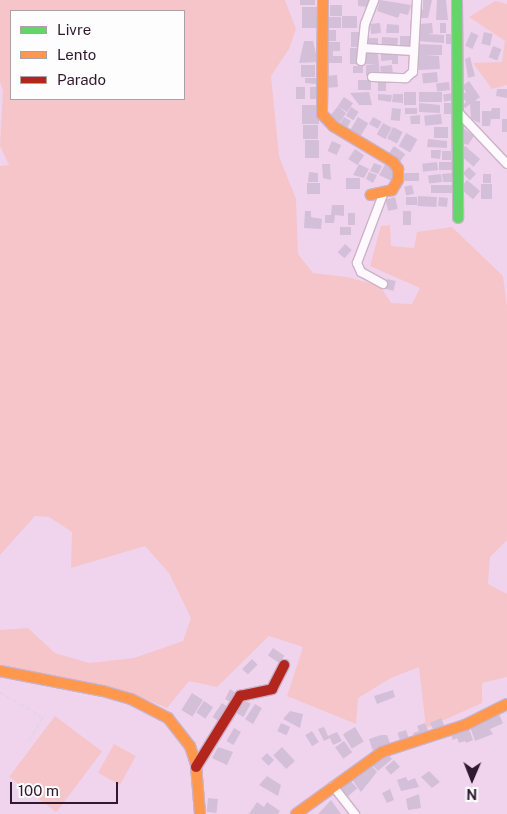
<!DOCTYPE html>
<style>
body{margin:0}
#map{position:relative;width:507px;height:814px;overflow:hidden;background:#f0d4ed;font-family:"Public Sans",sans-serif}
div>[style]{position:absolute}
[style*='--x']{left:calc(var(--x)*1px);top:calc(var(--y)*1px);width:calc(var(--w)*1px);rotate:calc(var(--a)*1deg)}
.green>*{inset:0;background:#f6c5ca;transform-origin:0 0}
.building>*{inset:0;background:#d4bfd9;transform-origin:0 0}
.path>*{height:1px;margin-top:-0.5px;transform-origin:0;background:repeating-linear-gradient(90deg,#ddd5dd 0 5px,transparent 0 7.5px)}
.roads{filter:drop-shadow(1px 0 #cbb2c8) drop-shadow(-1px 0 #cbb2c8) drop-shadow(0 1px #cbb2c8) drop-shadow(0 -1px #cbb2c8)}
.street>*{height:8px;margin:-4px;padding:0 4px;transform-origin:4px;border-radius:4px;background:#fdf9fc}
.fast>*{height:10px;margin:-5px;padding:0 5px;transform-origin:5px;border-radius:5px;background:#63d668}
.slow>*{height:10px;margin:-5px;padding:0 5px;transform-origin:5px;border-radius:5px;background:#ff974d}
.jam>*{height:10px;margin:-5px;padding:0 5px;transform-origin:5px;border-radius:5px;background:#b3261e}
span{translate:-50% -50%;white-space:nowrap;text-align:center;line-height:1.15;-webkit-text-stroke:5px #fcfdfc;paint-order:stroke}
.legend{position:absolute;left:10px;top:10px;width:175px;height:90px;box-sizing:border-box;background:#fcfdfc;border:1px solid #aaa1aa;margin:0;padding:6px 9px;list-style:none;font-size:15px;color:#30182e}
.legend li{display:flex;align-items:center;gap:10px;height:25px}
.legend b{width:25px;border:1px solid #aaa1aa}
.north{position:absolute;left:447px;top:754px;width:50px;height:50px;-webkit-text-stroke:4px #fcfdfc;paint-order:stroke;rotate:181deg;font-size:14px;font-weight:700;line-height:20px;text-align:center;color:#30182e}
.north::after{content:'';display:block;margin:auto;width:18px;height:22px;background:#30182e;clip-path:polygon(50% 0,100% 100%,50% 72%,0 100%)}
.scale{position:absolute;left:10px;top:782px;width:108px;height:22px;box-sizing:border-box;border:2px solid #30182e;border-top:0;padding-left:6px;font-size:15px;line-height:18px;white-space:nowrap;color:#30182e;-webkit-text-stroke:4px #fcfdfc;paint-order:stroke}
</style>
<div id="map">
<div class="green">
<div style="clip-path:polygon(evenodd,0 0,285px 0,296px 29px,289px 49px,271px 76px,279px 156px,296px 199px,298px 254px,313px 273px,347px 277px,380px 286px,391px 303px,412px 304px,420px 288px,370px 266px,381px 226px,390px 225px,391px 246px,414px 248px,417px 232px,452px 227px,503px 276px,507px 307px,507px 540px,490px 557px,488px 584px,507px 594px,507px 677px,482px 683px,482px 703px,426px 728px,419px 667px,391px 678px,358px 698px,356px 724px,287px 696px,303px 647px,269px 636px,217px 687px,189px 681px,167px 708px,128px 692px,0 665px,0 630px,28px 628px,55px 653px,89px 663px,134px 658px,183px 641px,191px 618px,169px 573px,145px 546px,71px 568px,72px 532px,49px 517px,35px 516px,0 555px,0 166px,9px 165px,0 146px,3px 91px,0 82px,0 0,11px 11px,184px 11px,184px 99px,11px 99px,11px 11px)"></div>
<div style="clip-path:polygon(495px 1px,507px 4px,507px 85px,492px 89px,473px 63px,502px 62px,505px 41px,469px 17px)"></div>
<div style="left:55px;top:716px;width:59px;height:76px;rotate:37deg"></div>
<div style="left:114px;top:744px;width:25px;height:33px;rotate:29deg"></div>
</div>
<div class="building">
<div style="left:300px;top:0;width:15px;height:5px"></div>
<div style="clip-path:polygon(358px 0,369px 0,369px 7px,358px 6px)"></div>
<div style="clip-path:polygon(380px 0,411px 5px,408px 15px,400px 13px,398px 18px,377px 11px)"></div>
<div style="clip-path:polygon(423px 0,432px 0,428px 18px,418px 18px,418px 10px,423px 10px)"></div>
<div style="clip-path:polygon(437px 0,446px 0,448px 20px,436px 20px)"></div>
<div style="left:330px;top:5px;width:12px;height:11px"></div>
<div style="left:302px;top:7px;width:16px;height:21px"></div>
<div style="left:357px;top:16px;width:12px;height:15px;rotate:90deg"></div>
<div style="left:341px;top:17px;width:11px;height:14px;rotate:90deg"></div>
<div style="left:380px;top:23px;width:10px;height:10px;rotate:84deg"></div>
<div style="clip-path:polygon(432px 23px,433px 33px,428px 34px,444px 35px,444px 43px,417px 41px,419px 24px)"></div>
<div style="left:440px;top:23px;width:6px;height:10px"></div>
<div style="clip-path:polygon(387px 24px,399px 25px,399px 33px,386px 33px)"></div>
<div style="left:327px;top:30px;width:9px;height:11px"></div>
<div style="left:351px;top:32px;width:10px;height:15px"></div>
<div style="left:471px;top:32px;width:8px;height:15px;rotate:23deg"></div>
<div style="left:484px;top:32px;width:9px;height:12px;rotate:13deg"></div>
<div style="left:446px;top:34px;width:7px;height:10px"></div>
<div style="left:400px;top:36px;width:11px;height:11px"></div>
<div style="left:382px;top:37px;width:16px;height:9px;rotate:4deg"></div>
<div style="left:365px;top:38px;width:13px;height:8px"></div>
<div style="clip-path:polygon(304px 41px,313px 41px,318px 62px,299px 63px)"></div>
<div style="clip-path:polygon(326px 42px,340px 42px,340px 51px,333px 51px,333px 56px,342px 56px,342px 63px,329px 63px)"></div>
<div style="clip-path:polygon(416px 44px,442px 45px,442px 55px,425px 55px,439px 56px,440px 69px,419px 70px)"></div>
<div style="left:493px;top:46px;width:9px;height:12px;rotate:21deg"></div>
<div style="left:350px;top:48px;width:10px;height:16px"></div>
<div style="clip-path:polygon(364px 53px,378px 54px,380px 76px,366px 76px,366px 65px,376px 64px,364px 64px)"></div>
<div style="clip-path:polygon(381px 54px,398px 54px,398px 64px,392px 64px,392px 60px,381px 61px)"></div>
<div style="clip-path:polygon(470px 57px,475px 76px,468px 78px,465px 59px)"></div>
<div style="left:301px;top:65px;width:14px;height:12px"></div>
<div style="left:392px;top:65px;width:9px;height:12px;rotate:84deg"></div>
<div style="left:353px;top:66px;width:10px;height:7px"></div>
<div style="left:437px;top:72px;width:10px;height:15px;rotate:84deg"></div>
<div style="left:337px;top:75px;width:12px;height:10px;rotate:85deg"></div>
<div style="clip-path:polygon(305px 78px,316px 78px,316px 84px,305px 83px)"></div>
<div style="left:358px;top:80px;width:13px;height:10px"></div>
<div style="clip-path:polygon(469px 81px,480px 97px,475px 101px,480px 101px,480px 123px,471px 119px,470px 104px,465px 108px,463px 105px,466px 102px,461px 95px,466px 92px,462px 86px)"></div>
<div style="left:378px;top:82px;width:8px;height:9px"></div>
<div style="left:449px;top:82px;width:8px;height:13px;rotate:83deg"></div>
<div style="left:296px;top:87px;width:9px;height:12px"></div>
<div style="left:310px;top:87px;width:8px;height:12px"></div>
<div style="clip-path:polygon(497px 89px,507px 89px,507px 98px,496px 96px)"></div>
<div style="clip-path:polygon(369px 92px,372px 105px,359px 105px,350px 93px)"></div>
<div style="left:404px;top:92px;width:12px;height:13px"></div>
<div style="left:419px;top:92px;width:23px;height:10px"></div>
<div style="left:454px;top:93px;width:7px;height:11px;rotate:82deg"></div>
<div style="clip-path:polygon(378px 94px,392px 95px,391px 102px,378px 100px)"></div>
<div style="clip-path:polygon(393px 94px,403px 94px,403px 103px,392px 102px)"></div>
<div style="left:344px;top:97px;width:11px;height:11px;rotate:34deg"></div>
<div style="clip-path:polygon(419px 103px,440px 105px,440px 113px,419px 112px)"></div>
<div style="left:444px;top:103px;width:10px;height:11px"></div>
<div style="left:319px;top:105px;width:19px;height:17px;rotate:90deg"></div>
<div style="clip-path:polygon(338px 106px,346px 113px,339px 124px,330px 116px)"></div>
<div style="left:351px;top:107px;width:9px;height:10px;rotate:32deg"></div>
<div style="left:392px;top:108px;width:9px;height:12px;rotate:6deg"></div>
<div style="left:405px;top:108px;width:12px;height:6px"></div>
<div style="clip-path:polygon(492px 108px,500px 108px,500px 119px,491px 119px,490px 126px,482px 126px,482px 111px,491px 111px)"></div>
<div style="left:441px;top:114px;width:10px;height:17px;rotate:84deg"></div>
<div style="clip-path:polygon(420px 115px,420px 124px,411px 124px,410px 116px)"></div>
<div style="left:344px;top:117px;width:8px;height:9px;rotate:30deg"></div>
<div style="left:358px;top:117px;width:12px;height:17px;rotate:31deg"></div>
<div style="left:373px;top:117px;width:10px;height:8px;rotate:29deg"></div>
<div style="left:502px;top:119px;width:5px;height:13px"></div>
<div style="left:383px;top:123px;width:10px;height:13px;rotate:29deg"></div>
<div style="left:303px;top:125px;width:15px;height:14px"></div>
<div style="left:393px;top:127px;width:11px;height:13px;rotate:27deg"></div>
<div style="left:434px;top:127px;width:14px;height:11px"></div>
<div style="clip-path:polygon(463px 128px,474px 136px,468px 145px,460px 142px)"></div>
<div style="left:406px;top:133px;width:13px;height:15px;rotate:29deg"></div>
<div style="clip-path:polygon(428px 139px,447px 141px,447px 148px,427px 147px)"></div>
<div style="left:305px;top:140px;width:14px;height:18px"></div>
<div style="left:332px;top:141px;width:10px;height:11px;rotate:24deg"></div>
<div style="left:394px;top:146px;width:14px;height:11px;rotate:36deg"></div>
<div style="left:465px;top:146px;width:20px;height:10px;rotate:41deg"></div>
<div style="left:355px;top:149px;width:11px;height:12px;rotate:34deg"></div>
<div style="clip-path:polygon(431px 150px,441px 150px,440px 159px,431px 158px)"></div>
<div style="left:442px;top:151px;width:9px;height:9px"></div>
<div style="left:437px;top:162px;width:8px;height:15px;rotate:83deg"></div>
<div style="left:439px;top:162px;width:14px;height:8px"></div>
<div style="clip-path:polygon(374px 163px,382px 166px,378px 174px,370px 171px)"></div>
<div style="clip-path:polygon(386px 163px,396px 175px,394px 182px,379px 175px)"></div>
<div style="clip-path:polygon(322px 164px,330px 164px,331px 180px,323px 178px)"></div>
<div style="clip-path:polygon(359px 164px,369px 169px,364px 178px,353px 175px)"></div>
<div style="left:469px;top:167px;width:10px;height:9px;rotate:45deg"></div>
<div style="clip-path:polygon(309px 172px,318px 173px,318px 182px,308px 182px)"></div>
<div style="clip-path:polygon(369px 172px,377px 175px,373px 183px,366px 179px)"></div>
<div style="left:404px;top:173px;width:15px;height:8px"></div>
<div style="clip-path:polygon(453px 173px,453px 182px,443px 182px,442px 174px)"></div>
<div style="left:441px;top:174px;width:8px;height:13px;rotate:83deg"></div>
<div style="left:483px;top:174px;width:8px;height:9px"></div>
<div style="left:346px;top:178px;width:14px;height:11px"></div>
<div style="left:467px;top:180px;width:17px;height:11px;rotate:40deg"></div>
<div style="left:307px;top:183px;width:13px;height:11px"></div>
<div style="left:481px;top:184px;width:11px;height:15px"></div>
<div style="left:412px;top:185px;width:9px;height:8px;rotate:77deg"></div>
<div style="left:453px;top:185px;width:8px;height:22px;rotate:90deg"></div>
<div style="left:418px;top:196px;width:19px;height:10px;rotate:3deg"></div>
<div style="left:395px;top:197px;width:12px;height:10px;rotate:76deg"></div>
<div style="left:417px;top:197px;width:8px;height:11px;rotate:90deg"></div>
<div style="left:439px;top:197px;width:9px;height:9px;rotate:6deg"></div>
<div style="clip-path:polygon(332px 205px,344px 205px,344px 216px,335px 215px,334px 223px,325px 223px,325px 215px,331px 215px)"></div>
<div style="clip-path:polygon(305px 211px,311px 211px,311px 217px,322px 219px,321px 229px,304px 228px)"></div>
<div style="left:403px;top:211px;width:8px;height:14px"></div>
<div style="left:348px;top:213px;width:7px;height:12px"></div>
<div style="left:340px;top:227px;width:11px;height:8px"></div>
<div style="left:345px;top:244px;width:9px;height:11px;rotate:41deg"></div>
<div style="left:387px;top:279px;width:9px;height:10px;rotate:13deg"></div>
<div style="left:273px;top:648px;width:14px;height:9px;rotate:34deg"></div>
<div style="left:252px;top:659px;width:8px;height:14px;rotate:45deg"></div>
<div style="clip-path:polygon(230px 689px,237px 694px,232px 703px,225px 699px)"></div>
<div style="clip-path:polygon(393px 690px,395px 697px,377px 704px,374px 696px)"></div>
<div style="left:192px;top:693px;width:13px;height:20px;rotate:32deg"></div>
<div style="left:242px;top:699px;width:10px;height:15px;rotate:29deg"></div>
<div style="left:204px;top:701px;width:11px;height:14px;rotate:34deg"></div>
<div style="left:222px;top:703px;width:7px;height:17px;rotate:34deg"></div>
<div style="clip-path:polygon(255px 704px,262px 708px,253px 724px,245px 719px)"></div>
<div style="clip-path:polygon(290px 711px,303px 714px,300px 728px,283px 719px)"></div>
<div style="left:499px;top:714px;width:10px;height:16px;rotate:66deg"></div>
<div style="left:441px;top:718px;width:10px;height:12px;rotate:66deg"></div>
<div style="clip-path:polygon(485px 722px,493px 734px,475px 741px,470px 727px)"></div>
<div style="left:281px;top:723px;width:10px;height:9px;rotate:24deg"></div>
<div style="clip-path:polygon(425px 723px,429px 733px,415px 738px,413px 733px,419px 731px,417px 726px)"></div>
<div style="clip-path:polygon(324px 727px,328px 736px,337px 732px,342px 741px,333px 745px,330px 738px,324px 741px,318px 729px)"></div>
<div style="left:355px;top:727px;width:17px;height:14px;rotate:59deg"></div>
<div style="left:234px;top:728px;width:8px;height:15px;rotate:30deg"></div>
<div style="clip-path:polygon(469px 729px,473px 740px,466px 743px,465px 741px,459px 743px,457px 738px,453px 740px,451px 735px)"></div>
<div style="left:406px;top:730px;width:9px;height:9px;rotate:72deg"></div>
<div style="left:312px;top:731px;width:13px;height:8px;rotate:58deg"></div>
<div style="clip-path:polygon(381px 735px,387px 735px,391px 746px,373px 751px,369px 739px)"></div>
<div style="left:344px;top:741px;width:14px;height:11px;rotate:54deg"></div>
<div style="clip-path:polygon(218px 747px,233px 752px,227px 765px,212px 758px)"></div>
<div style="left:282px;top:747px;width:19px;height:12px;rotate:47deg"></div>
<div style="left:267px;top:753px;width:10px;height:8px;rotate:45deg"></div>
<div style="clip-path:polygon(388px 754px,392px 759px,378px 771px,371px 764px)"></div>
<div style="left:394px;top:760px;width:9px;height:12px;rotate:49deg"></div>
<div style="clip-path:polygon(371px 765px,377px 772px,361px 792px,351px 778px)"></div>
<div style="clip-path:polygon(429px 771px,440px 782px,432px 788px,421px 777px)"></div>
<div style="clip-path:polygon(267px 776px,281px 785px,278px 796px,259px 785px)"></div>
<div style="clip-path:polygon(406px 777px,408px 781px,415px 778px,419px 787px,401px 791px,397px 780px)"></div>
<div style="left:350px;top:780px;width:11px;height:14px;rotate:49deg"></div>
<div style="clip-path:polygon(390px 789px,394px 800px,387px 803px,382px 793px)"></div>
<div style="clip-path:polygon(419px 794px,421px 808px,408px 810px,406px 799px)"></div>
<div style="left:208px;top:798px;width:10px;height:14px;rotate:6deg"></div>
<div style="clip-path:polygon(331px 800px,341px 814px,318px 814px)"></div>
<div style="clip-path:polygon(257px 802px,264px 807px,267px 802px,280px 811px,278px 814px,249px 814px)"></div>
</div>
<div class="path">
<div style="--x:0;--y:692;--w:50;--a:30.2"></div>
<div style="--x:43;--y:717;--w:27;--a:121"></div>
</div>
<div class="roads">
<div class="street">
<div style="--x:363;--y:48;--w:50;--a:3.4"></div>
<div style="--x:361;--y:61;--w:37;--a:-84"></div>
<div style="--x:365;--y:24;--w:26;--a:-69"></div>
<div style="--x:372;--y:77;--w:34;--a:2"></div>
<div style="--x:406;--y:78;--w:9;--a:-41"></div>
<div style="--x:413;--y:72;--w:72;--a:-86.8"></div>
<div style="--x:458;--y:112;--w:71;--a:46.7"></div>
<div style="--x:383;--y:284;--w:25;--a:-151"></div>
<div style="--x:361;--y:272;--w:10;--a:-114"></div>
<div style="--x:357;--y:263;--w:76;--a:-69.2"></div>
<div style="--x:333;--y:786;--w:36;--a:52"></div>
</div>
<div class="fast">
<div style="--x:457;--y:0;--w:218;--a:89.7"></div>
</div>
<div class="slow">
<div style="--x:323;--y:0;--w:114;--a:90.5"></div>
<div style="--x:322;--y:114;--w:16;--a:47"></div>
<div style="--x:333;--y:126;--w:70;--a:31"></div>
<div style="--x:393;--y:162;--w:9;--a:54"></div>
<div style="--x:398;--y:169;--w:11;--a:90"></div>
<div style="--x:398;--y:180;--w:12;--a:121"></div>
<div style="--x:392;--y:190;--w:22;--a:167"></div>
<div style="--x:0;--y:671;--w:105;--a:11"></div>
<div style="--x:103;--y:691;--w:29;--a:16"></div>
<div style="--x:131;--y:699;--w:42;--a:27.2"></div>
<div style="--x:168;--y:718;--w:36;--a:52"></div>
<div style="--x:190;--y:746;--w:20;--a:72"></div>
<div style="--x:196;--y:765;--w:49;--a:85.3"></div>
<div style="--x:296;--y:814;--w:106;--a:-35.8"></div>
<div style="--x:382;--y:752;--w:87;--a:-18"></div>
<div style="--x:465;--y:725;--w:47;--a:-26.6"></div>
</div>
<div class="jam">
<div style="--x:196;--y:767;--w:84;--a:-58.2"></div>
<div style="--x:240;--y:696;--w:33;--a:-12"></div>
<div style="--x:272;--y:689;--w:27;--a:-63"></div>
</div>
</div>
<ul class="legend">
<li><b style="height:6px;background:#63d668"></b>Livre</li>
<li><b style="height:6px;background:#ff974d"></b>Lento</li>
<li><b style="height:6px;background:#b3261e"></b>Parado</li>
</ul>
<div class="north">N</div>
<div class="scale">100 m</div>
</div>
